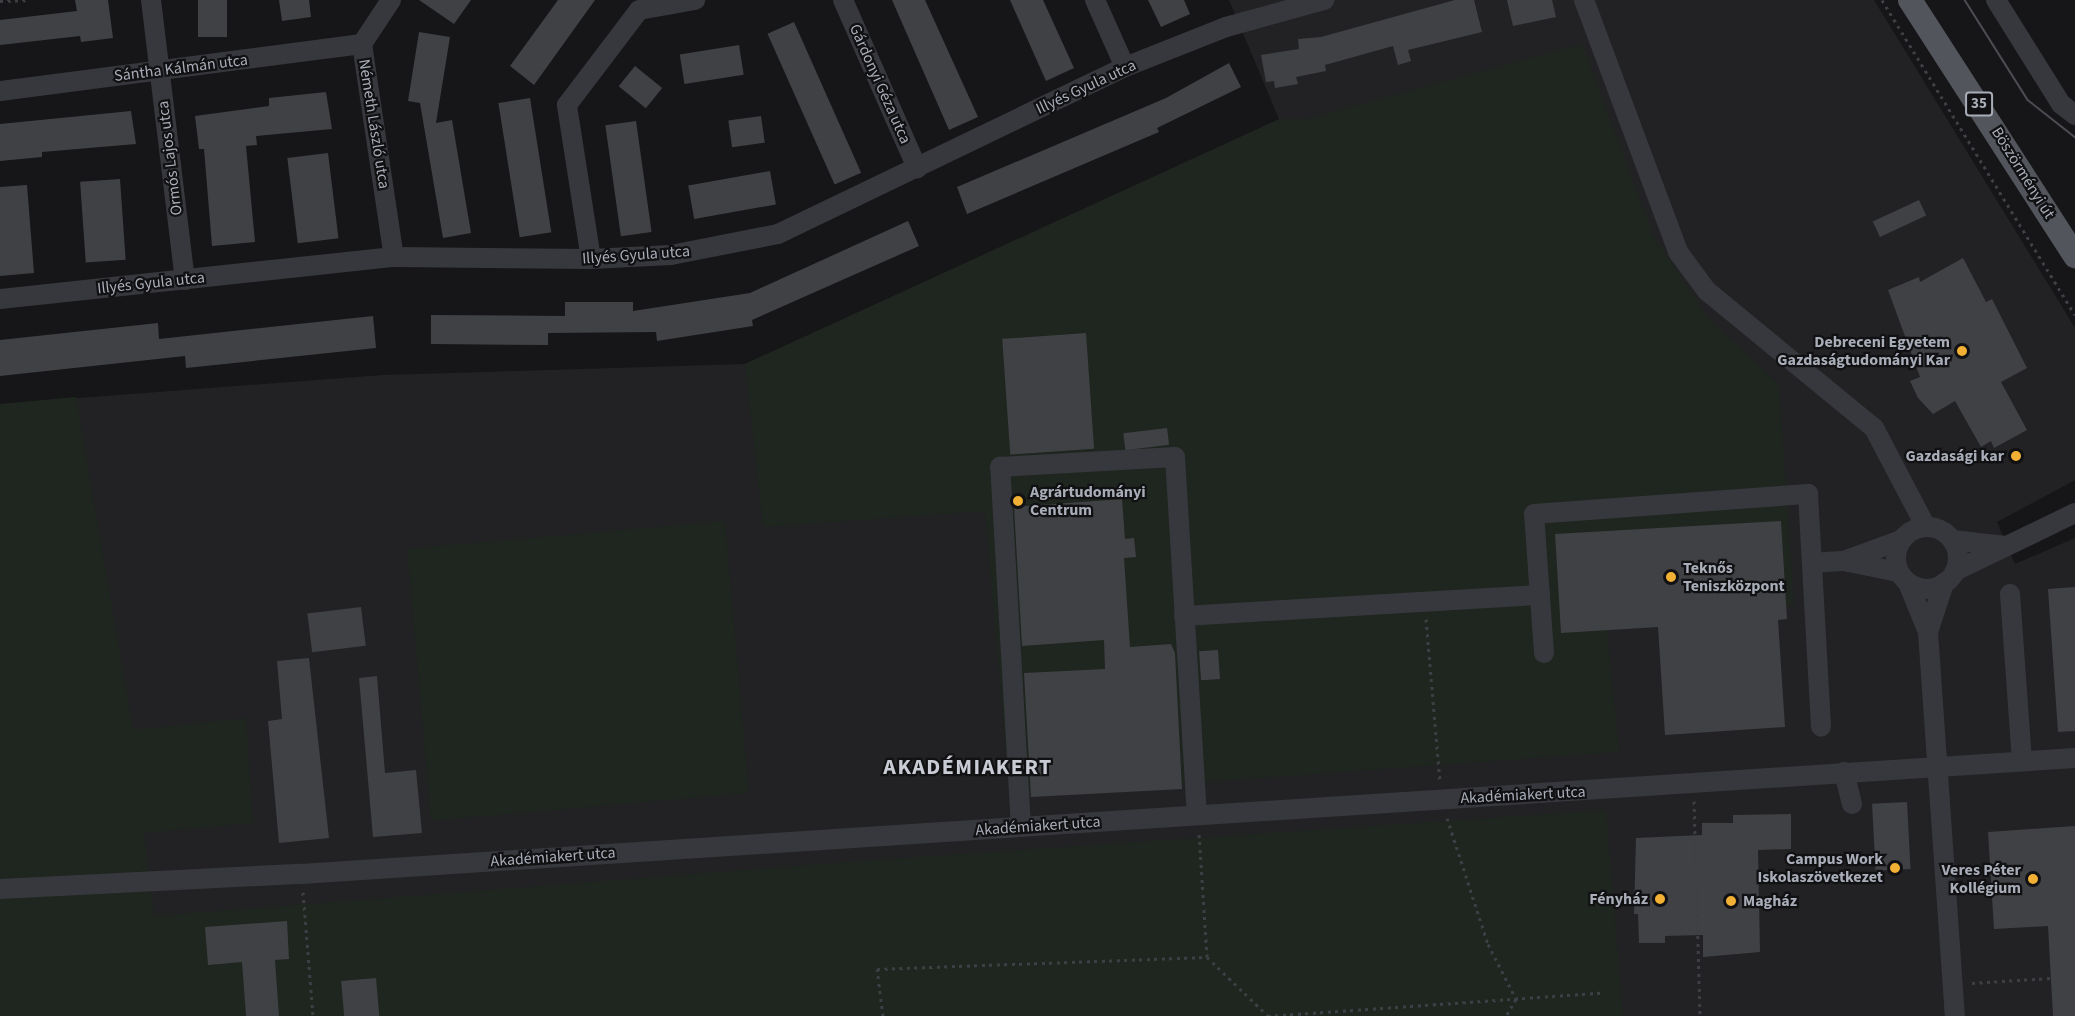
<!DOCTYPE html>
<meta charset="utf-8">
<style>
body{margin:0}
#map{position:relative;width:2075px;height:1016px;overflow:hidden;background:#161618;font-family:"Source Sans 3",sans-serif}
div>[style]{position:absolute}
[style*='--x']{left:calc(var(--x)*1px);top:calc(var(--y)*1px);width:calc(var(--w)*1px);rotate:calc(var(--a)*1deg)}
.built>*{inset:0;background:#222225}
.green>*{inset:0;background:#1e261f;transform-origin:0 0}
.building>*{inset:0;background:#404145;transform-origin:0 0}
.path>*{height:3px;margin-top:-1.5px;transform-origin:0;background:repeating-linear-gradient(90deg,#3d3f44 0 3px,transparent 0 7.5px)}
.minor>*{height:20px;margin:-10px;padding:0 10px;transform-origin:10px;border-radius:10px;background:#37383d}
.minor>.ring{margin:-10px;padding:0;box-sizing:content-box;background:none;border:20px solid #37383d;border-radius:50%}
.major>*{height:24px;margin:-12px;padding:0 12px;transform-origin:12px;border-radius:12px;background:#53555c}
.tram>*{height:1.5px;margin:-0.75px;padding:0 0.75px;transform-origin:0.75px;border-radius:0.75px;background:#4a4c52}
.dots>*{width:16px;height:16px;translate:-50% -50%;box-sizing:border-box;border:3px solid #111113;border-radius:50%}
span{translate:-50% -50%;white-space:nowrap;text-align:center;line-height:1.15;-webkit-text-stroke:4.5px #111113;paint-order:stroke}
.shield-label span{padding:2px 4px;background:#111113;border:2px solid;border-radius:4px;-webkit-text-stroke-width:0}
.shield-label{font-size:15px;color:#a8adb8;font-weight:700}
.street-label{font-size:16px;color:#a8adb8}
.poi-label{font-size:16px;color:#a8adb8;font-weight:700}
.right{translate:-100% -50%;text-align:right}
.left{translate:0 -50%;text-align:left}
.district-label{font-size:22px;color:#c9ccd4;font-weight:700;letter-spacing:1.5px}
</style>
<div id="map">
<div class="built">
<div style="clip-path:polygon(1229px 0,1874px 0,2075px 328px,2075px 480px,1997px 522px,2015px 564px,2075px 538px,2075px 1016px,0 1016px,0 404px,383px 375px,745px 364px,1279px 119px)"></div>
</div>
<div class="green">
<div style="clip-path:polygon(1582px 44px,1653px 235px,1708px 318px,1779px 384px,1794px 606px,1606px 620px,1619px 752px,1010px 796px,985px 511px,763px 527px,745px 364px,1280px 119px,1307px 119px)"></div>
<div style="clip-path:polygon(76px 397px,133px 730px,246px 718px,253px 823px,144px 833px,154px 916px,874px 860px,1606px 810px,1623px 1016px,0 1016px,0 404px)"></div>
<div style="left:725px;top:521px;width:273px;height:319px;rotate:85deg"></div>
</div>
<div class="building">
<div style="clip-path:polygon(75px 0,108px 0,113px 38px,81px 42px,80px 36px,0 45px,0 20px,77px 11px)"></div>
<div style="left:198px;top:0;width:29px;height:37px"></div>
<div style="clip-path:polygon(279px 0,309px 0,311px 17px,282px 21px)"></div>
<div style="clip-path:polygon(419px 0,471px 0,454px 24px)"></div>
<div style="clip-path:polygon(558px 0,595px 0,534px 85px,510px 66px)"></div>
<div style="clip-path:polygon(892px 0,925px 0,978px 117px,949px 130px)"></div>
<div style="clip-path:polygon(1010px 0,1043px 0,1074px 68px,1046px 81px)"></div>
<div style="clip-path:polygon(1148px 0,1184px 0,1190px 14px,1161px 27px)"></div>
<div style="clip-path:polygon(1455px 0,1474px 0,1482px 32px,1408px 50px,1411px 61px,1398px 65px,1393px 46px,1325px 65px,1326px 71px,1296px 77px,1298px 84px,1275px 88px,1274px 81px,1266px 82px,1261px 55px,1299px 49px,1298px 39px,1321px 37px)"></div>
<div style="clip-path:polygon(1507px 0,1552px 0,1556px 17px,1513px 26px)"></div>
<div style="left:794px;top:22px;width:165px;height:29px;rotate:66deg"></div>
<div style="clip-path:polygon(419px 32px,450px 37px,436px 123px,452px 120px,471px 233px,443px 238px,420px 103px,408px 101px)"></div>
<div style="left:739px;top:45px;width:30px;height:60px;rotate:81deg"></div>
<div style="clip-path:polygon(1229px 63px,1241px 87px,1157px 128px,1159px 132px,967px 214px,957px 187px,1166px 98px)"></div>
<div style="left:635px;top:66px;width:35px;height:26px;rotate:39deg"></div>
<div style="clip-path:polygon(326px 92px,332px 129px,256px 136px,257px 145px,246px 146px,255px 242px,212px 246px,204px 149px,199px 149px,195px 116px,269px 106px,269px 98px)"></div>
<div style="left:530px;top:98px;width:136px;height:32px;rotate:81deg"></div>
<div style="clip-path:polygon(131px 111px,136px 144px,42px 152px,42px 157px,0 161px,0 124px)"></div>
<div style="left:761px;top:116px;width:27px;height:33px;rotate:82deg"></div>
<div style="left:636px;top:121px;width:112px;height:31px;rotate:82deg"></div>
<div style="left:328px;top:153px;width:86px;height:41px;rotate:83deg"></div>
<div style="left:770px;top:171px;width:34px;height:83px;rotate:80deg"></div>
<div style="left:120px;top:179px;width:81px;height:40px;rotate:86deg"></div>
<div style="clip-path:polygon(27px 185px,34px 273px,0 276px,0 187px)"></div>
<div style="left:1919px;top:200px;width:17px;height:51px;rotate:65deg"></div>
<div style="clip-path:polygon(908px 221px,919px 246px,752px 320px,753px 326px,657px 341px,656px 332px,548px 333px,548px 345px,431px 344px,431px 315px,565px 316px,565px 302px,633px 302px,633px 311px,750px 293px)"></div>
<div style="clip-path:polygon(1963px 258px,1986px 302px,1992px 299px,2027px 368px,2001px 382px,2027px 430px,1994px 448px,1991px 441px,1981px 447px,1955px 401px,1933px 414px,1918px 398px,1910px 381px,1920px 377px,1888px 290px,1919px 277px,1920px 282px)"></div>
<div style="clip-path:polygon(373px 316px,376px 348px,186px 368px,185px 356px,0 376px,0 340px,158px 323px,159px 339px)"></div>
<div style="left:1086px;top:333px;width:116px;height:84px;rotate:86deg"></div>
<div style="left:1167px;top:428px;width:17px;height:44px;rotate:83deg"></div>
<div style="clip-path:polygon(1122px 499px,1125px 539px,1134px 538px,1136px 557px,1124px 558px,1130px 647px,1171px 644px,1175px 653px,1182px 789px,1031px 797px,1024px 673px,1105px 669px,1104px 640px,1022px 646px,1014px 507px)"></div>
<div style="clip-path:polygon(1781px 521px,1787px 619px,1778px 620px,1785px 727px,1665px 735px,1658px 627px,1561px 633px,1555px 534px)"></div>
<div style="clip-path:polygon(2075px 587px,2075px 731px,2058px 732px,2048px 589px)"></div>
<div style="left:361px;top:607px;width:39px;height:54px;rotate:83deg"></div>
<div style="left:1218px;top:650px;width:29px;height:19px;rotate:86deg"></div>
<div style="clip-path:polygon(309px 658px,329px 838px,279px 843px,268px 721px,282px 719px,277px 661px)"></div>
<div style="clip-path:polygon(377px 676px,385px 773px,416px 770px,422px 833px,373px 837px,359px 678px)"></div>
<div style="left:1907px;top:802px;width:67px;height:35px;rotate:87deg"></div>
<div style="clip-path:polygon(1791px 814px,1791px 849px,1758px 850px,1760px 952px,1703px 957px,1703px 935px,1665px 936px,1665px 943px,1639px 943px,1638px 914px,1634px 914px,1636px 838px,1702px 835px,1702px 823px,1733px 823px,1733px 815px)"></div>
<div style="clip-path:polygon(2075px 826px,2075px 1016px,2053px 1016px,2048px 926px,1994px 929px,1988px 832px)"></div>
<div style="clip-path:polygon(287px 921px,289px 959px,275px 960px,279px 1016px,246px 1016px,242px 962px,208px 965px,205px 927px)"></div>
<div style="left:376px;top:978px;width:38px;height:35px;rotate:85deg"></div>
</div>
<div class="path">
<div style="--x:1882;--y:0;--w:369;--a:58.5"></div>
<div style="--x:0;--y:1;--w:28;--a:-2"></div>
<div style="--x:1426;--y:619;--w:164;--a:85.1"></div>
<div style="--x:1694;--y:801;--w:215;--a:88.4"></div>
<div style="--x:1447;--y:818;--w:133;--a:72"></div>
<div style="--x:1488;--y:944;--w:62;--a:63"></div>
<div style="--x:1516;--y:999;--w:20;--a:120"></div>
<div style="--x:303;--y:892;--w:124;--a:85.4"></div>
<div style="--x:1207;--y:957;--w:85;--a:44"></div>
<div style="--x:1972;--y:983;--w:79;--a:-3.6"></div>
<div style="--x:883;--y:1016;--w:47;--a:-97.3"></div>
<div style="--x:877;--y:969;--w:330;--a:-2.1"></div>
<div style="--x:1207;--y:957;--w:123;--a:-93.7"></div>
<div style="--x:1268;--y:1016;--w:333;--a:-4"></div>
</div>
<div class="minor">
<div style="--x:151;--y:0;--w:282;--a:83.1"></div>
<div style="--x:391;--y:0;--w:53;--a:123.4"></div>
<div style="--x:362;--y:44;--w:215;--a:81.5"></div>
<div style="--x:843;--y:0;--w:184;--a:66.2"></div>
<div style="--x:1095;--y:0;--w:73;--a:65.9"></div>
<div style="--x:1584;--y:0;--w:269;--a:69.5"></div>
<div style="--x:1678;--y:252;--w:49;--a:53.4"></div>
<div style="--x:1707;--y:291;--w:216;--a:39.4"></div>
<div style="--x:1874;--y:428;--w:112;--a:62.3"></div>
<div style="--x:1996;--y:0;--w:123;--a:58"></div>
<div style="--x:2061;--y:104;--w:18;--a:38"></div>
<div style="--x:0;--y:91;--w:365;--a:-7.4"></div>
<div style="--x:591;--y:259;--w:156;--a:-98.9"></div>
<div style="--x:567;--y:105;--w:119;--a:-52.8"></div>
<div style="--x:639;--y:10;--w:57;--a:-10.1"></div>
<div style="--x:0;--y:299;--w:396;--a:-6.1"></div>
<div style="--x:394;--y:257;--w:197;--a:0.6"></div>
<div style="--x:591;--y:259;--w:80;--a:-2.9"></div>
<div style="--x:671;--y:255;--w:109;--a:-11.1"></div>
<div style="--x:778;--y:234;--w:385;--a:-25.7"></div>
<div style="--x:1125;--y:67;--w:109;--a:-21.6"></div>
<div style="--x:1226;--y:27;--w:102;--a:-15.4"></div>
<div class="ring" style="left:1896px;top:527px;width:42px;height:42px"></div>
<div style="--x:1952;--y:540;--w:54;--a:6.3"></div>
<div style="--x:1844;--y:561;--w:61;--a:-20.2"></div>
<div style="--x:1812;--y:563;--w:32;--a:-4"></div>
<div style="--x:1844;--y:561;--w:55;--a:11.5"></div>
<div style="--x:1955;--y:571;--w:133;--a:-25.8"></div>
<div style="--x:1908;--y:583;--w:53;--a:67.8"></div>
<div style="--x:1928;--y:632;--w:385;--a:86"></div>
<div style="--x:2010;--y:594;--w:167;--a:85.9"></div>
<div style="--x:1184;--y:616;--w:357;--a:-3.4"></div>
<div style="--x:1928;--y:632;--w:52;--a:-71.9"></div>
<div style="--x:1544;--y:653;--w:139;--a:-94.1"></div>
<div style="--x:1534;--y:514;--w:275;--a:-4.2"></div>
<div style="--x:1808;--y:494;--w:233;--a:86.8"></div>
<div style="--x:1844;--y:772;--w:33;--a:76"></div>
<div style="--x:1021;--y:827;--w:361;--a:-93.3"></div>
<div style="--x:1000;--y:467;--w:175;--a:-3.3"></div>
<div style="--x:1175;--y:457;--w:358;--a:86.5"></div>
<div style="--x:0;--y:889;--w:301;--a:-2.9"></div>
<div style="--x:301;--y:874;--w:1778;--a:-3.74"></div>
</div>
<div class="major">
<div style="--x:1910;--y:0;--w:305;--a:57.2"></div>
</div>
<div class="tram">
<div style="--x:1965;--y:0;--w:118;--a:57.8"></div>
<div style="--x:2028;--y:100;--w:60;--a:38.2"></div>
</div>
<div class="dots">
<div style="left:1962px;top:351px;background:#f2b134"></div>
<div style="left:2016px;top:456px;background:#f2b134"></div>
<div style="left:1018px;top:501px;background:#f2b134"></div>
<div style="left:1671px;top:577px;background:#f2b134"></div>
<div style="left:1895px;top:868px;background:#f2b134"></div>
<div style="left:2033px;top:879px;background:#f2b134"></div>
<div style="left:1660px;top:899px;background:#f2b134"></div>
<div style="left:1731px;top:901px;background:#f2b134"></div>
</div>
<div class="shield-label">
<span style="left:1979px;top:104px">35</span>
</div>
<div class="street-label">
<span style="left:181px;top:68px;rotate:-7deg">Sántha Kálmán utca</span>
<span style="left:880px;top:84px;rotate:66deg">Gárdonyi Géza utca</span>
<span style="left:1086px;top:87px;rotate:-25deg">Illyés Gyula utca</span>
<span style="left:374px;top:124px;rotate:81deg">Németh László utca</span>
<span style="left:170px;top:158px;rotate:-97deg">Ormós Lajos utca</span>
<span style="left:2023px;top:173px;rotate:58deg">Böszörményi út</span>
<span style="left:636px;top:255px;rotate:-4deg">Illyés Gyula utca</span>
<span style="left:151px;top:283px;rotate:-6deg">Illyés Gyula utca</span>
<span style="left:1523px;top:795px;rotate:-3deg">Akadémiakert utca</span>
<span style="left:1038px;top:826px;rotate:-4deg">Akadémiakert utca</span>
<span style="left:553px;top:857px;rotate:-4deg">Akadémiakert utca</span>
</div>
<div class="poi-label">
<span class="right" style="left:1950px;top:351px">Debreceni Egyetem<br>Gazdaságtudományi Kar</span>
<span class="right" style="left:2004px;top:456px">Gazdasági kar</span>
<span class="left" style="left:1030px;top:501px">Agrártudományi<br>Centrum</span>
<span class="left" style="left:1683px;top:577px">Teknős<br>Teniszközpont</span>
<span class="right" style="left:1883px;top:868px">Campus Work<br>Iskolaszövetkezet</span>
<span class="right" style="left:2021px;top:879px">Veres Péter<br>Kollégium</span>
<span class="right" style="left:1648px;top:899px">Fényház</span>
<span class="left" style="left:1743px;top:901px">Magház</span>
</div>
<div class="district-label">
<span style="left:968px;top:768px">AKADÉMIAKERT</span>
</div>
</div>
